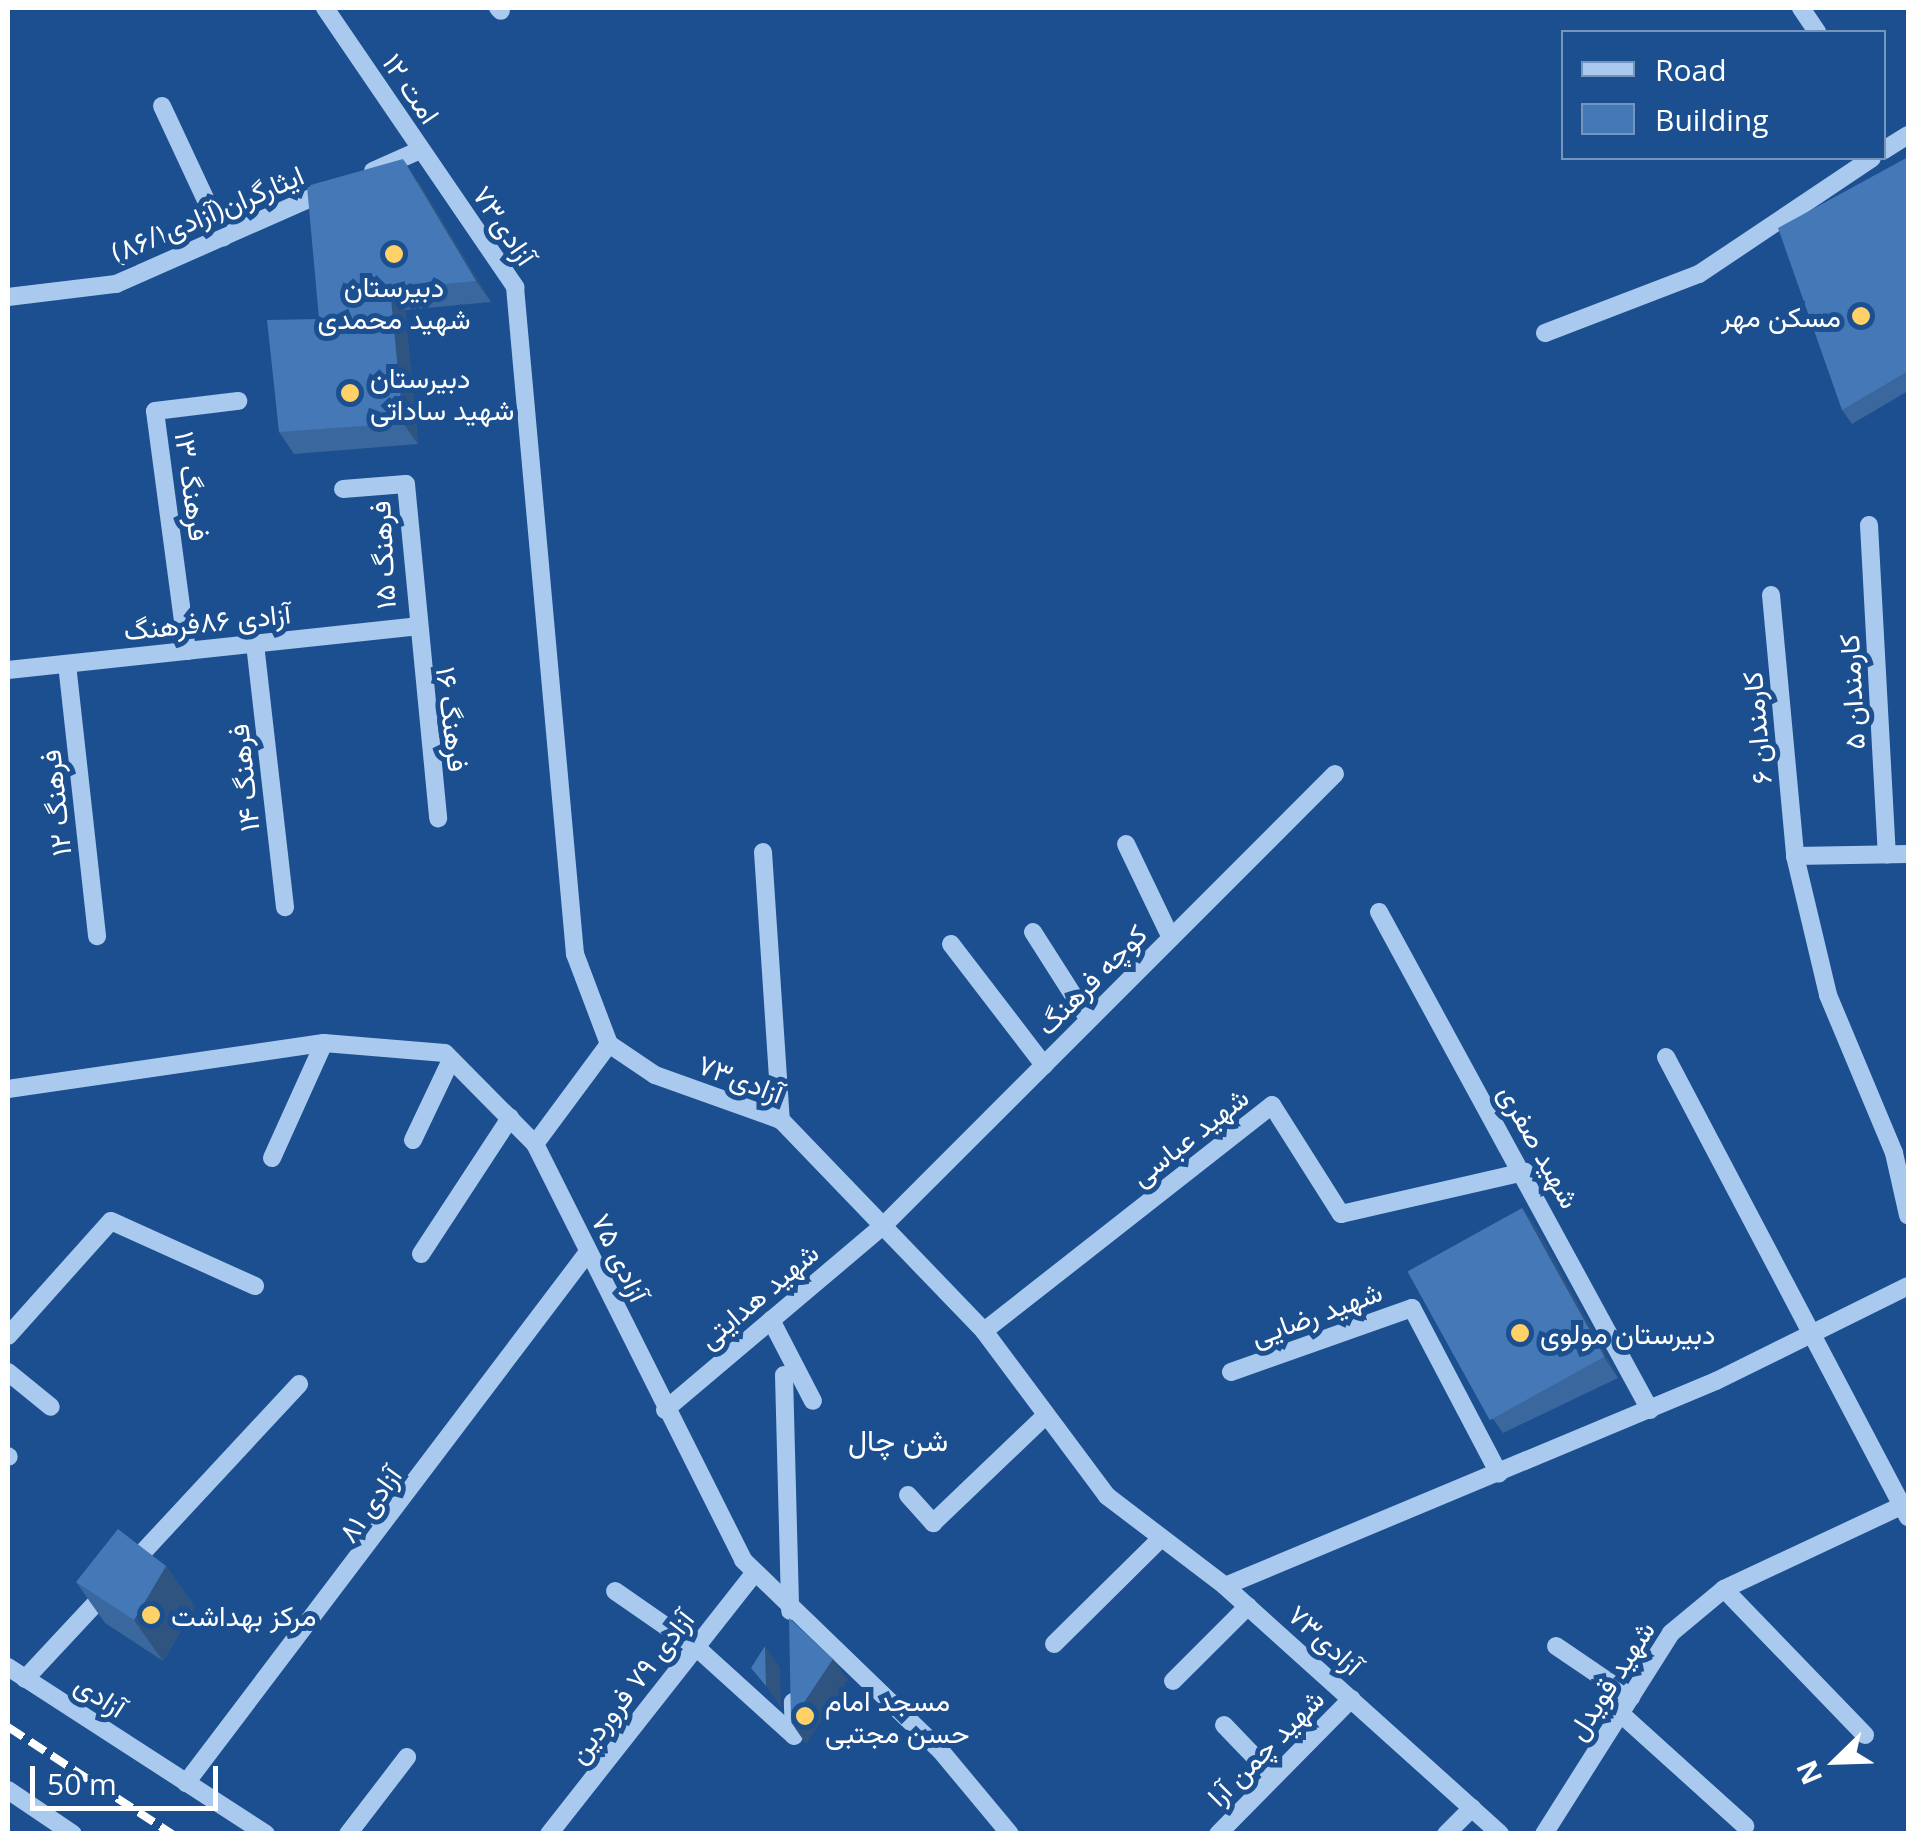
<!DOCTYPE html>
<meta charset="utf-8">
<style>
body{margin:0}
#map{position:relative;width:1916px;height:1841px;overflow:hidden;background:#1b4f8f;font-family:"Open Sans",Vazirmatn,sans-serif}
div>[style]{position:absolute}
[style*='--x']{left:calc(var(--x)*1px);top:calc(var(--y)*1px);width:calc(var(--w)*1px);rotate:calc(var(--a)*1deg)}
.minor>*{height:18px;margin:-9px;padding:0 9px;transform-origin:9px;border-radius:9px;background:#a9c9ee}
.rail>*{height:8px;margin-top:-4px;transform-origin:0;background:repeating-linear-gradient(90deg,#fff 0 18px,transparent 0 26px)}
.wall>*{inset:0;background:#3a679d}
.shaded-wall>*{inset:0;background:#305480}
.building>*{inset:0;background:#4478b7;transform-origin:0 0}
.dots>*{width:28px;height:28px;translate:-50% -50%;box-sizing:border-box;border:5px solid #1b4f8f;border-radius:50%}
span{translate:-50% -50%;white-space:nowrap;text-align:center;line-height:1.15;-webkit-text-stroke:10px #1b4f8f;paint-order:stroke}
.street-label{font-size:28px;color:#fff}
.poi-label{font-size:28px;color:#fff}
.right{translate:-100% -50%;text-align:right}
.left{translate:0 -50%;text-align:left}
.neighbourhood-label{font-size:30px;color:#fff}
.frame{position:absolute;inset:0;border:10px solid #fff;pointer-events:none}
.legend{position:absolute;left:1561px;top:30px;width:325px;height:130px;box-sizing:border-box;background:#1b4f8f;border:2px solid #7695bc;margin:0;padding:12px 18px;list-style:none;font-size:30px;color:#fff}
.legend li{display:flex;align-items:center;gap:20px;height:50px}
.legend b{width:50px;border:2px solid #7695bc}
.north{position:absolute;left:1786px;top:1711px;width:100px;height:100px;-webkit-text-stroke:8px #1b4f8f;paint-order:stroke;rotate:247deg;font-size:28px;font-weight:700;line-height:40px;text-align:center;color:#fff}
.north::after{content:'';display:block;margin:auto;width:35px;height:45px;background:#fff;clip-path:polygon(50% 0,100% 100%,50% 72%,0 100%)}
.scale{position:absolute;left:30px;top:1766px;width:188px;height:45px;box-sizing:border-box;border:5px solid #fff;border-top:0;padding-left:12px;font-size:30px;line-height:35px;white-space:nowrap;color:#fff;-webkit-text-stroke:8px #1b4f8f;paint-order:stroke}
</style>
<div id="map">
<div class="minor">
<div style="--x:325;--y:8;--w:338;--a:55.7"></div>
<div style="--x:515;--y:287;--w:670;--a:84.86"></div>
<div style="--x:575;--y:954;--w:96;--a:69.3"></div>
<div style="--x:609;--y:1044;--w:55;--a:34"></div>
<div style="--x:655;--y:1075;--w:134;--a:19.7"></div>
<div style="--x:781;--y:1120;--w:293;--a:46.1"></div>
<div style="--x:984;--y:1331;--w:206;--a:53.3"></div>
<div style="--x:1107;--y:1496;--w:148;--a:37.3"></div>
<div style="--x:1225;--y:1586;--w:370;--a:42"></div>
<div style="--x:498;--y:8;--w:4;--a:45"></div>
<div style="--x:1801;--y:8;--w:29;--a:56"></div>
<div style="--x:162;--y:106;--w:145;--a:65"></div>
<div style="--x:1884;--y:150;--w:28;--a:-32"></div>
<div style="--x:373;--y:171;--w:51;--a:-24.1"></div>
<div style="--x:8;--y:297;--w:109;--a:-6.9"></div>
<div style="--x:116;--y:284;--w:231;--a:-23.8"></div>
<div style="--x:1545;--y:333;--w:165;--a:-21"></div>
<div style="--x:1699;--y:274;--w:208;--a:-33.8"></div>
<div style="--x:343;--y:489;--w:63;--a:-4.5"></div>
<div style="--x:406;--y:484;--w:336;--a:84.5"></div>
<div style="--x:1869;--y:525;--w:330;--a:86.9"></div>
<div style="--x:1771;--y:595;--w:262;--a:84.7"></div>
<div style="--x:1795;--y:856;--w:143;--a:76.6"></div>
<div style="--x:1828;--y:995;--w:171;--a:67.3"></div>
<div style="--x:1894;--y:1153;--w:64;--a:77.3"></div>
<div style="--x:255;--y:644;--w:265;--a:83.5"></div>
<div style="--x:187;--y:651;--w:242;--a:-97.6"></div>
<div style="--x:155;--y:411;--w:84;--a:-6.9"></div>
<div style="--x:67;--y:664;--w:274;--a:83.7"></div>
<div style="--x:8;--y:670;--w:407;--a:-6.1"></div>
<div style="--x:1126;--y:844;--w:104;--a:64.4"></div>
<div style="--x:763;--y:852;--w:269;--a:86.2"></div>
<div style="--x:1795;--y:856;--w:113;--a:-1"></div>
<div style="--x:1379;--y:912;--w:567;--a:61.45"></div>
<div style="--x:1033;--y:932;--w:104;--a:57.5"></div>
<div style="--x:951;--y:944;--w:153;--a:52.5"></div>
<div style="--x:1666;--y:1057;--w:520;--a:62.25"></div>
<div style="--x:8;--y:1089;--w:319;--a:-8.3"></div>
<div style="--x:324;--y:1043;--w:121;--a:4.7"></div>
<div style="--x:445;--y:1053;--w:128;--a:45.3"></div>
<div style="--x:535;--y:1144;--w:465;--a:63.4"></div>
<div style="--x:743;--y:1560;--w:274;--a:44"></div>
<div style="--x:940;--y:1750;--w:109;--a:50.2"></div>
<div style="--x:413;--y:1140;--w:89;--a:-64.6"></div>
<div style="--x:535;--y:1144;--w:124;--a:-53.5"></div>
<div style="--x:272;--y:1158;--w:126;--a:-65.7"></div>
<div style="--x:421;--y:1254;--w:163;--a:-56.8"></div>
<div style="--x:771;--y:1320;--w:91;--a:62.6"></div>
<div style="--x:984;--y:1331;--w:366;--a:-38.1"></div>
<div style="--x:1272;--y:1105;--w:129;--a:57.7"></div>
<div style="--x:1341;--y:1214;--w:189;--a:-12.9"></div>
<div style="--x:8;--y:1336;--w:154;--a:-48.2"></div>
<div style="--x:111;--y:1221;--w:158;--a:24.3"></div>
<div style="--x:8;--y:1372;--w:55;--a:39.1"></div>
<div style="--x:1231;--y:1372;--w:192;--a:-19.5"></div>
<div style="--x:1412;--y:1308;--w:187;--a:62.3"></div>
<div style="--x:784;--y:1375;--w:236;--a:88.5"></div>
<div style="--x:665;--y:1410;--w:289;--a:-40.2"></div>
<div style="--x:886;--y:1223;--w:635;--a:-45"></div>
<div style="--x:8;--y:1456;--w:1;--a:45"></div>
<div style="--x:908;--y:1495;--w:38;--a:48"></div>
<div style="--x:933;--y:1523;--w:156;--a:-43.7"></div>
<div style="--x:131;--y:1565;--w:247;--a:-47.1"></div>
<div style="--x:1225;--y:1586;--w:532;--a:-22.66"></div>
<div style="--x:1716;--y:1381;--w:214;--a:-26.3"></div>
<div style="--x:1724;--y:1589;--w:203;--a:46"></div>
<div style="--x:615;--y:1591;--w:98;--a:34.7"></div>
<div style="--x:696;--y:1647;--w:132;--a:42.2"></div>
<div style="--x:794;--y:1736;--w:34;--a:-92"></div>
<div style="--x:1054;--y:1644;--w:151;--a:-44.7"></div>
<div style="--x:1556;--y:1646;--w:91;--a:34.2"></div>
<div style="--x:8;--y:1667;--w:307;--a:32.9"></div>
<div style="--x:25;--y:1679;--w:120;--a:-47"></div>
<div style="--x:1173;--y:1681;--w:106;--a:-45"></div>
<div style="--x:1620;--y:1713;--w:169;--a:42.1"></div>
<div style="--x:1224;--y:1725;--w:72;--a:46.1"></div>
<div style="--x:186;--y:1783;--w:666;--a:-52.87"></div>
<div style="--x:8;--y:1790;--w:78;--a:34.1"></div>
<div style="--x:348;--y:1834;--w:97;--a:-52.5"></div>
<div style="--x:549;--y:1834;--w:333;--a:-51.8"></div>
<div style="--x:1218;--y:1834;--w:190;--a:-45.4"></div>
<div style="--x:1446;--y:1834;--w:37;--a:-45"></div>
<div style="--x:1544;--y:1834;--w:238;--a:-57.7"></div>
<div style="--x:1671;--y:1633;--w:69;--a:-39.7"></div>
<div style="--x:1724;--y:1589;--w:203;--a:-25.1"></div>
</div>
<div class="rail">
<div style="--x:8;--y:1727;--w:196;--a:33.1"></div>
</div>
<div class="wall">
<div style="clip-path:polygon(1908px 157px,1908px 391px,1852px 424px,1842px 410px)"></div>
<div style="clip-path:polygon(418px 181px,491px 302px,405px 310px,418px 444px,294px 454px,279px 432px,319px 319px)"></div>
<div style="clip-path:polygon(1522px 1208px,1537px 1229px,1618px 1378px,1503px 1433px,1488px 1412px)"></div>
<div style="clip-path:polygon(166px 1566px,195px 1607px,163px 1661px,105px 1623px,76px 1582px)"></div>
</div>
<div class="shaded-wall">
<div style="clip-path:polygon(403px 159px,418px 181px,491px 302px,476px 281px)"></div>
<div style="clip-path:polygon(390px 289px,405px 310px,418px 444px,403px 423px)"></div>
<div style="clip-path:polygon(1522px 1208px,1537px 1229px,1618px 1378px,1604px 1357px)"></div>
<div style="clip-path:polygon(166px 1566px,195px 1607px,163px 1661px,134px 1620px)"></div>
<div style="clip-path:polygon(765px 1646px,780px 1667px,781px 1707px,766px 1686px)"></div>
<div style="clip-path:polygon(833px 1659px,848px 1680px,806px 1744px,791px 1722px)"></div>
</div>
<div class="building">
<div style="clip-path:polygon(1908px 157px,1908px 371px,1842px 410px,1778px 228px)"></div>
<div style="clip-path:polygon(403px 159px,476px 281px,390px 289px,403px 423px,279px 432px,267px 320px,319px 319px,307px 186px)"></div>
<div style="left:1522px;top:1208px;width:170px;height:131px;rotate:61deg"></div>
<div style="clip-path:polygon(118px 1529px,166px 1566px,134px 1620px,76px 1582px)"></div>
<div style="clip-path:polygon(789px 1618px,833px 1659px,791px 1722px)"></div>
<div style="clip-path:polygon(765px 1646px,766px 1686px,751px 1668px)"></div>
</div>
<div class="dots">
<div style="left:394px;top:254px;background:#ffd166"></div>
<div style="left:1861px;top:316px;background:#ffd166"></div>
<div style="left:350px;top:393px;background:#ffd166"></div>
<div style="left:1520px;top:1333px;background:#ffd166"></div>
<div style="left:151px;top:1615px;background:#ffd166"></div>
<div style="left:805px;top:1716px;background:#ffd166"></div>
</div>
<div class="street-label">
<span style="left:412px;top:88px;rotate:56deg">امت ۱۲</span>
<span style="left:207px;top:213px;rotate:-23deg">ایثارگران(آزادی۸۶/۱)</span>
<span style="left:505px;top:225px;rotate:56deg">آزادی۷۳</span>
<span style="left:193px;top:486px;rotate:82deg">فرهنگ ۱۳</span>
<span style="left:382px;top:555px;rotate:-93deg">فرهنگ ۱۵</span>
<span style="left:207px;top:621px;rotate:-6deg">آزادی ۸۶فرهنگ</span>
<span style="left:1851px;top:692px;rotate:-93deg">کارمندان ۵</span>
<span style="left:453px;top:719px;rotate:83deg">فرهنگ ۱۶</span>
<span style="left:1756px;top:728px;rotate:-95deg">کارمندان ۶</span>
<span style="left:243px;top:778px;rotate:-96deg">فرهنگ ۱۴</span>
<span style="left:55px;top:803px;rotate:-96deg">فرهنگ ۱۲</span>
<span style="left:1091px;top:979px;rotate:-45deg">کوچه فرهنگ</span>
<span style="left:741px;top:1078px;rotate:21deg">آزادی۷۳</span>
<span style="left:1189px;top:1136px;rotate:-38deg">شهید عباسی</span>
<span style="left:1540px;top:1146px;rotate:61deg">شهید صفری</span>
<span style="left:621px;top:1257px;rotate:64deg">آزادی ۷۵</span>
<span style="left:758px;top:1295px;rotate:-40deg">شهید هدایتی</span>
<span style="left:1316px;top:1313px;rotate:-20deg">شهید رضایی</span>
<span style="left:369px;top:1504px;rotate:-54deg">آزادی ۸۱</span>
<span style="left:1326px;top:1639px;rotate:42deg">آزادی۷۳</span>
<span style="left:1610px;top:1680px;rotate:-57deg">شهید قویدل</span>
<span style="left:630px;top:1686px;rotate:-52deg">آزادی ۷۹ فروردین</span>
<span style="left:101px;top:1695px;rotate:33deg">آزادی</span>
<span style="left:1265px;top:1747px;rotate:-45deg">شهید چمن آرا</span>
</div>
<div class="poi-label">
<span style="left:394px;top:302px">دبیرستان<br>شهید محمدی</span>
<span class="right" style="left:1841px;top:316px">مسکن مهر</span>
<span class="left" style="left:370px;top:393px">دبیرستان<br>شهید ساداتی</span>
<span class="left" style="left:1540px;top:1333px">دبیرستان مولوی</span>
<span class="left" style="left:171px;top:1615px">مرکز بهداشت</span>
<span class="left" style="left:825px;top:1716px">مسجد امام<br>حسن مجتبی</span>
</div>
<div class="neighbourhood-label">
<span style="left:898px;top:1440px">شن چال</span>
</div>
<div class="frame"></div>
<ul class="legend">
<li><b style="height:12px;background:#a9c9ee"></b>Road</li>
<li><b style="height:28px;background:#4478b7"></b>Building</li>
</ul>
<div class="north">N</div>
<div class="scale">50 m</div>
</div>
